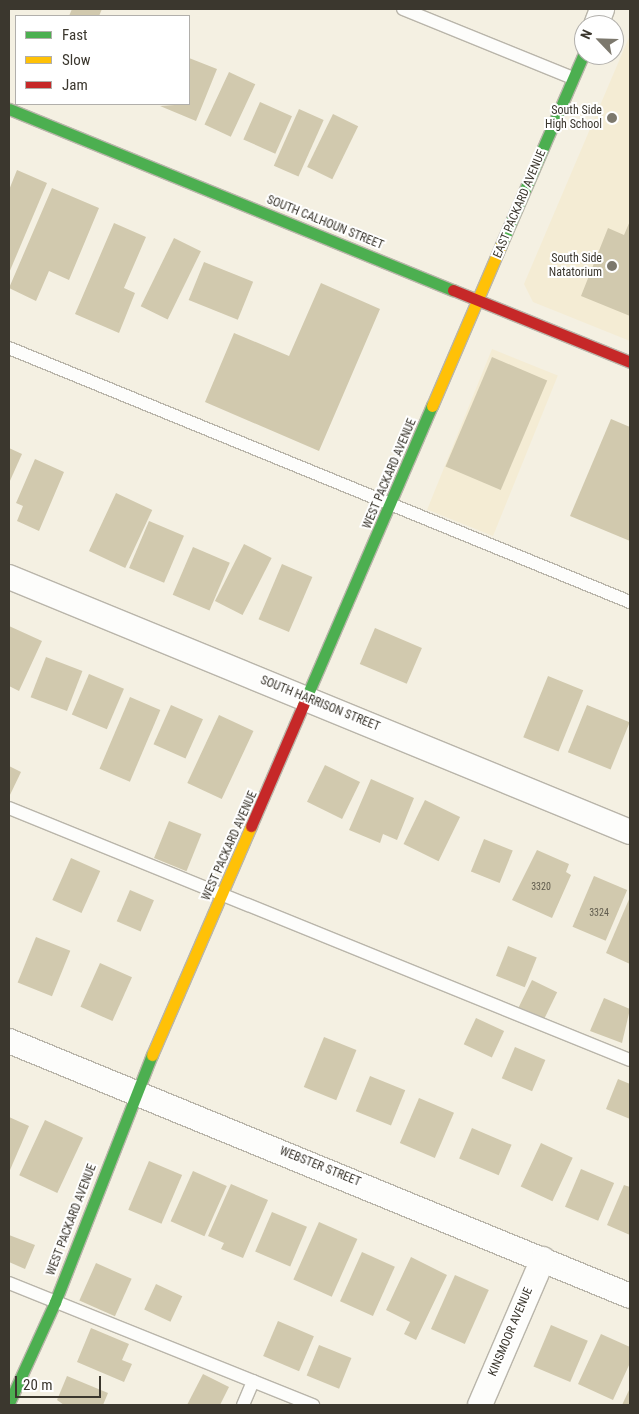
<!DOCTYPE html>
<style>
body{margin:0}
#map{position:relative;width:639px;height:1414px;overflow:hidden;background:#f4f0e2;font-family:"Roboto Condensed",sans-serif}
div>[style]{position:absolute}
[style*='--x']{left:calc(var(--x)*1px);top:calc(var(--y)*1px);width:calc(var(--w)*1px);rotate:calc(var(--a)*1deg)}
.built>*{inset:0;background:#f4ecd4;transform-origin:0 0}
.building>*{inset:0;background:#d1c9ae;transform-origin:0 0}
.roads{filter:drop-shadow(1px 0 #b9b5aa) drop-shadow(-1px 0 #b9b5aa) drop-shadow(0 1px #b9b5aa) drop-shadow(0 -1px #b9b5aa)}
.lane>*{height:12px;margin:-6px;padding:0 6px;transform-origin:6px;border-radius:6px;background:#fdfdfb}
.street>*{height:24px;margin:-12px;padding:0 12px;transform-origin:12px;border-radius:12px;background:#fdfdfb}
.fast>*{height:11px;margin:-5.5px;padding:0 5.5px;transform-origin:5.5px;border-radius:5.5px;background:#4caf50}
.slow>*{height:11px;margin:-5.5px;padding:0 5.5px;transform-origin:5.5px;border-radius:5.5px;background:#ffc107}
.jam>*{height:11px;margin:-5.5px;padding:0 5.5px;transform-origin:5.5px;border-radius:5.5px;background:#c62828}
.dots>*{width:14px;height:14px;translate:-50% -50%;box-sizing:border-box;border:2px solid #fff;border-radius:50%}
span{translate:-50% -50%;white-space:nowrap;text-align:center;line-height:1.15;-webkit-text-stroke:4px #fff;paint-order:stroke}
.number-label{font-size:10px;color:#605c4e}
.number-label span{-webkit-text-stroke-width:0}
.poi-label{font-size:12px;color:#3b372e}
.right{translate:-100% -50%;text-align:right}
.street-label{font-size:12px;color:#3b372e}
.frame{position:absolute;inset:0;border:10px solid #3b372e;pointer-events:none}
.legend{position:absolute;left:15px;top:15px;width:175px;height:90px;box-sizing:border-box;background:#fff;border:1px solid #b1afab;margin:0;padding:6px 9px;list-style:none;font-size:15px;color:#3b372e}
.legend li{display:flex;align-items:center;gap:10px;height:25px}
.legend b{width:25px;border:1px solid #b1afab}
.north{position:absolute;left:574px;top:15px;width:50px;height:50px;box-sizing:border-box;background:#fff;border:1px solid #b1afab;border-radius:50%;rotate:294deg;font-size:14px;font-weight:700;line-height:20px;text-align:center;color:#3b372e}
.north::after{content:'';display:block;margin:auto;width:18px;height:22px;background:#7c786d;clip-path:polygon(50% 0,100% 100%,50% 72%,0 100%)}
.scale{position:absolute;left:15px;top:1376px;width:86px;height:22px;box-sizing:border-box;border:2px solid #3b372e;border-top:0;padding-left:6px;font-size:15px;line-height:18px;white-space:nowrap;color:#3b372e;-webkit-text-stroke:4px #fff;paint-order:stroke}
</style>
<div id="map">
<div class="built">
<div style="clip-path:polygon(630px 35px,630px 341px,533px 302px,524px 284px)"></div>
<div style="left:492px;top:349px;width:71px;height:173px;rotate:22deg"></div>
</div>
<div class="building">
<div style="clip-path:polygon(72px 9px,102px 9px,99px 16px,69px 16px)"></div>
<div style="clip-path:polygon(189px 58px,217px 69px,196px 121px,160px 106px,189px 104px)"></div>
<div style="left:229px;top:72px;width:29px;height:58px;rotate:25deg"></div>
<div style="left:260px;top:102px;width:35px;height:41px;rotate:24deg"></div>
<div style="left:299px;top:109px;width:27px;height:62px;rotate:24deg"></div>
<div style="left:333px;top:114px;width:28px;height:59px;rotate:26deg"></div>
<div style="clip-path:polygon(17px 170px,47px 183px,9px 273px,9px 190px)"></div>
<div style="clip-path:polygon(52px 188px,99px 208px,69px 280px,49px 271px,36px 301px,9px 288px)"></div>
<div style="clip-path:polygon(630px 221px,630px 316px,581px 296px,608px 228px,624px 235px)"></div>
<div style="clip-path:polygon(114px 223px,146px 237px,124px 288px,135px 293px,119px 333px,75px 314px)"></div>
<div style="left:174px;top:238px;width:30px;height:76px;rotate:26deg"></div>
<div style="left:204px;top:262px;width:53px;height:41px;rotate:22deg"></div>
<div style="clip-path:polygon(321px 283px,380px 309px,319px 451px,205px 402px,234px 333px,289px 356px)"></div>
<div style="left:492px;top:357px;width:60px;height:119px;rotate:23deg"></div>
<div style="clip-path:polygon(611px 419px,630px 427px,630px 541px,570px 516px)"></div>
<div style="clip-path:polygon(9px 448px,22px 454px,9px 483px)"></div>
<div style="clip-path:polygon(35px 459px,64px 472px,39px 531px,17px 521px,23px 506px,16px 503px)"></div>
<div style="left:116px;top:493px;width:40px;height:64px;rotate:25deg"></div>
<div style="left:149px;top:521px;width:38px;height:51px;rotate:23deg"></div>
<div style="left:244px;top:544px;width:31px;height:64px;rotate:27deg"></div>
<div style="left:193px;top:547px;width:40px;height:52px;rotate:23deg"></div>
<div style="left:282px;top:564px;width:33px;height:60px;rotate:23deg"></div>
<div style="clip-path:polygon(9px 626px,42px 641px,19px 691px,9px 686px)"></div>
<div style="left:375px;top:628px;width:51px;height:39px;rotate:23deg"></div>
<div style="left:46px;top:657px;width:39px;height:43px;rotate:21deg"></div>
<div style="left:89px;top:674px;width:38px;height:44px;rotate:23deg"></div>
<div style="left:548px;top:676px;width:38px;height:66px;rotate:22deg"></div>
<div style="left:130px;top:697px;width:33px;height:78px;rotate:23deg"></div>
<div style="left:171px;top:705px;width:35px;height:43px;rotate:24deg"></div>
<div style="left:587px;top:705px;width:46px;height:51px;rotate:22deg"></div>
<div style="left:219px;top:715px;width:38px;height:75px;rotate:25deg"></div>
<div style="left:325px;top:765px;width:39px;height:41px;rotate:26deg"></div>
<div style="clip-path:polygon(9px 766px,21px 772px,9px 797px)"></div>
<div style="clip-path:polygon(371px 779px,414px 798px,397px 840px,383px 834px,380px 843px,349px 830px)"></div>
<div style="left:425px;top:800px;width:39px;height:49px;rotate:26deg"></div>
<div style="left:169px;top:821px;width:35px;height:40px;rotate:22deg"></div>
<div style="left:484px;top:839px;width:31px;height:35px;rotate:22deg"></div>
<div style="clip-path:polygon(537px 850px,569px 864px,566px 872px,571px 875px,552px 918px,512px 900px)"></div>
<div style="left:71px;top:858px;width:32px;height:46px;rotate:24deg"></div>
<div style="left:594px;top:876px;width:36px;height:55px;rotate:23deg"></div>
<div style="left:130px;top:890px;width:26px;height:34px;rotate:23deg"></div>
<div style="clip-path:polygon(630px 897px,630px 964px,606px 953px)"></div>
<div style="left:36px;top:937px;width:37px;height:49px;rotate:22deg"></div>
<div style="left:508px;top:946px;width:31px;height:32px;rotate:22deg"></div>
<div style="left:100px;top:963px;width:35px;height:48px;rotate:24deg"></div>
<div style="left:532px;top:980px;width:28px;height:34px;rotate:26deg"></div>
<div style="clip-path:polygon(604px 998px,630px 1009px,622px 1043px,590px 1031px)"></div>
<div style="left:476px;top:1018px;width:31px;height:29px;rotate:25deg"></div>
<div style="left:324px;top:1037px;width:35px;height:54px;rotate:22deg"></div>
<div style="left:515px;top:1047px;width:33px;height:34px;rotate:23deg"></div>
<div style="left:370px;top:1076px;width:38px;height:38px;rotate:22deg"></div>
<div style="clip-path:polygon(618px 1079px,630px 1084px,630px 1119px,606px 1109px)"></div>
<div style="left:419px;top:1098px;width:38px;height:49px;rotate:23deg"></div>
<div style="clip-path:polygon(9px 1117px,29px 1126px,10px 1170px,9px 1170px)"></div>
<div style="left:45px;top:1120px;width:42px;height:61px;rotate:25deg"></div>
<div style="left:472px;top:1128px;width:43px;height:33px;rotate:23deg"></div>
<div style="left:541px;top:1143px;width:35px;height:48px;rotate:25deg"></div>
<div style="left:149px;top:1161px;width:36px;height:53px;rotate:23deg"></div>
<div style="left:581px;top:1169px;width:36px;height:41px;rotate:23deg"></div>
<div style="left:193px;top:1171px;width:37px;height:55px;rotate:24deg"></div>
<div style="clip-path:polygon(231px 1184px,268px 1200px,243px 1258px,221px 1249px,224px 1243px,208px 1236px)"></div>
<div style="clip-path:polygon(624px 1185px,630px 1187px,630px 1235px,607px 1225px)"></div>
<div style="left:272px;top:1212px;width:38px;height:43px;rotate:23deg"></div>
<div style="left:319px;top:1222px;width:42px;height:63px;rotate:24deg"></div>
<div style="clip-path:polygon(9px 1235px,35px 1245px,25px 1269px,9px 1262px)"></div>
<div style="left:362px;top:1252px;width:36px;height:54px;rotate:24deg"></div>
<div style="clip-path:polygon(411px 1257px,447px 1275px,416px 1340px,404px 1334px,410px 1322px,386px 1310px)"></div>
<div style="left:96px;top:1263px;width:39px;height:41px;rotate:24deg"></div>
<div style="left:455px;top:1275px;width:37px;height:59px;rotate:24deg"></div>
<div style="left:156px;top:1284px;width:29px;height:28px;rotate:25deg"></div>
<div style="left:278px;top:1321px;width:39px;height:38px;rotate:23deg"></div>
<div style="left:551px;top:1325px;width:40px;height:45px;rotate:23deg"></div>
<div style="clip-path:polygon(91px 1328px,129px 1344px,122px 1360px,132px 1364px,124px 1382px,77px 1362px)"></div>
<div style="clip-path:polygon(601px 1334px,630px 1347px,630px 1363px,613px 1400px,578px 1384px)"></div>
<div style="left:319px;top:1345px;width:35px;height:33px;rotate:22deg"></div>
<div style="clip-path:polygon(203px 1374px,229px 1387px,220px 1405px,187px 1405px)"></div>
<div style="clip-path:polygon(67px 1376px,108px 1393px,103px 1405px,64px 1405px,57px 1400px)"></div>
<div style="clip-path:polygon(630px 1388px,630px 1405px,622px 1405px)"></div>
</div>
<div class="roads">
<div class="lane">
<div style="--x:403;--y:9;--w:183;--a:22.1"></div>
<div style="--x:9;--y:348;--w:671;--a:22.25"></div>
<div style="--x:9;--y:808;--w:670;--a:22.09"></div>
<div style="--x:9;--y:1283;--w:328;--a:21.9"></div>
<div style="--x:243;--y:1405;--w:26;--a:-67"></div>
</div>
<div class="street">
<div style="--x:596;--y:25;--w:17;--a:-69"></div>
<div style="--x:9;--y:577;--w:671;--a:22.32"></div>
<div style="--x:9;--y:1041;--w:671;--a:22.32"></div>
<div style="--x:480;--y:1405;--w:159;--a:-66.7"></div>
</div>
<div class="fast">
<div style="--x:9;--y:109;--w:479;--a:22.2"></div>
<div style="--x:501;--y:245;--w:209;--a:-66.6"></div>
<div style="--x:303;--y:705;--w:326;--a:-66.7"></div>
<div style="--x:9;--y:1403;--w:111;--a:-65.5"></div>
<div style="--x:55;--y:1302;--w:265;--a:-68.6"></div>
</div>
<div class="slow">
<div style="--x:432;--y:406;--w:175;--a:-66.8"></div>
<div style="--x:152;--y:1055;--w:249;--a:-66.6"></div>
</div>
<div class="jam">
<div style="--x:453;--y:290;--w:191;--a:22.1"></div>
<div style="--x:251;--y:826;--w:132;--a:-66.7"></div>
</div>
</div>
<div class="dots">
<div style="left:612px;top:118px;background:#7c786d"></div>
<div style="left:612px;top:266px;background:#7c786d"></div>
</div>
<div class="number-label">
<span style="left:541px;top:887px">3320</span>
<span style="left:599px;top:913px">3324</span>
</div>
<div class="poi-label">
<span class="right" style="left:602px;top:118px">South Side<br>High School</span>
<span class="right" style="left:602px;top:266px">South Side<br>Natatorium</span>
</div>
<div class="street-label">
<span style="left:520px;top:204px;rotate:-67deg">EAST PACKARD AVENUE</span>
<span style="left:325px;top:223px;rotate:22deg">SOUTH CALHOUN STREET</span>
<span style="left:390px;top:474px;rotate:-67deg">WEST PACKARD AVENUE</span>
<span style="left:320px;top:704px;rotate:22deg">SOUTH HARRISON STREET</span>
<span style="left:230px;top:846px;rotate:-66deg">WEST PACKARD AVENUE</span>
<span style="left:320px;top:1167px;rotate:22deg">WEBSTER STREET</span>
<span style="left:72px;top:1220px;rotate:-69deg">WEST PACKARD AVENUE</span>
<span style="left:511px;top:1332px;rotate:-67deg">KINSMOOR AVENUE</span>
</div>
<div class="frame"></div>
<ul class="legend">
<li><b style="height:6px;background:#4caf50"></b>Fast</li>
<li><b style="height:6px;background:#ffc107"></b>Slow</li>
<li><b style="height:6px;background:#c62828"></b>Jam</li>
</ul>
<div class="north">N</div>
<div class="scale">20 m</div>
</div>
